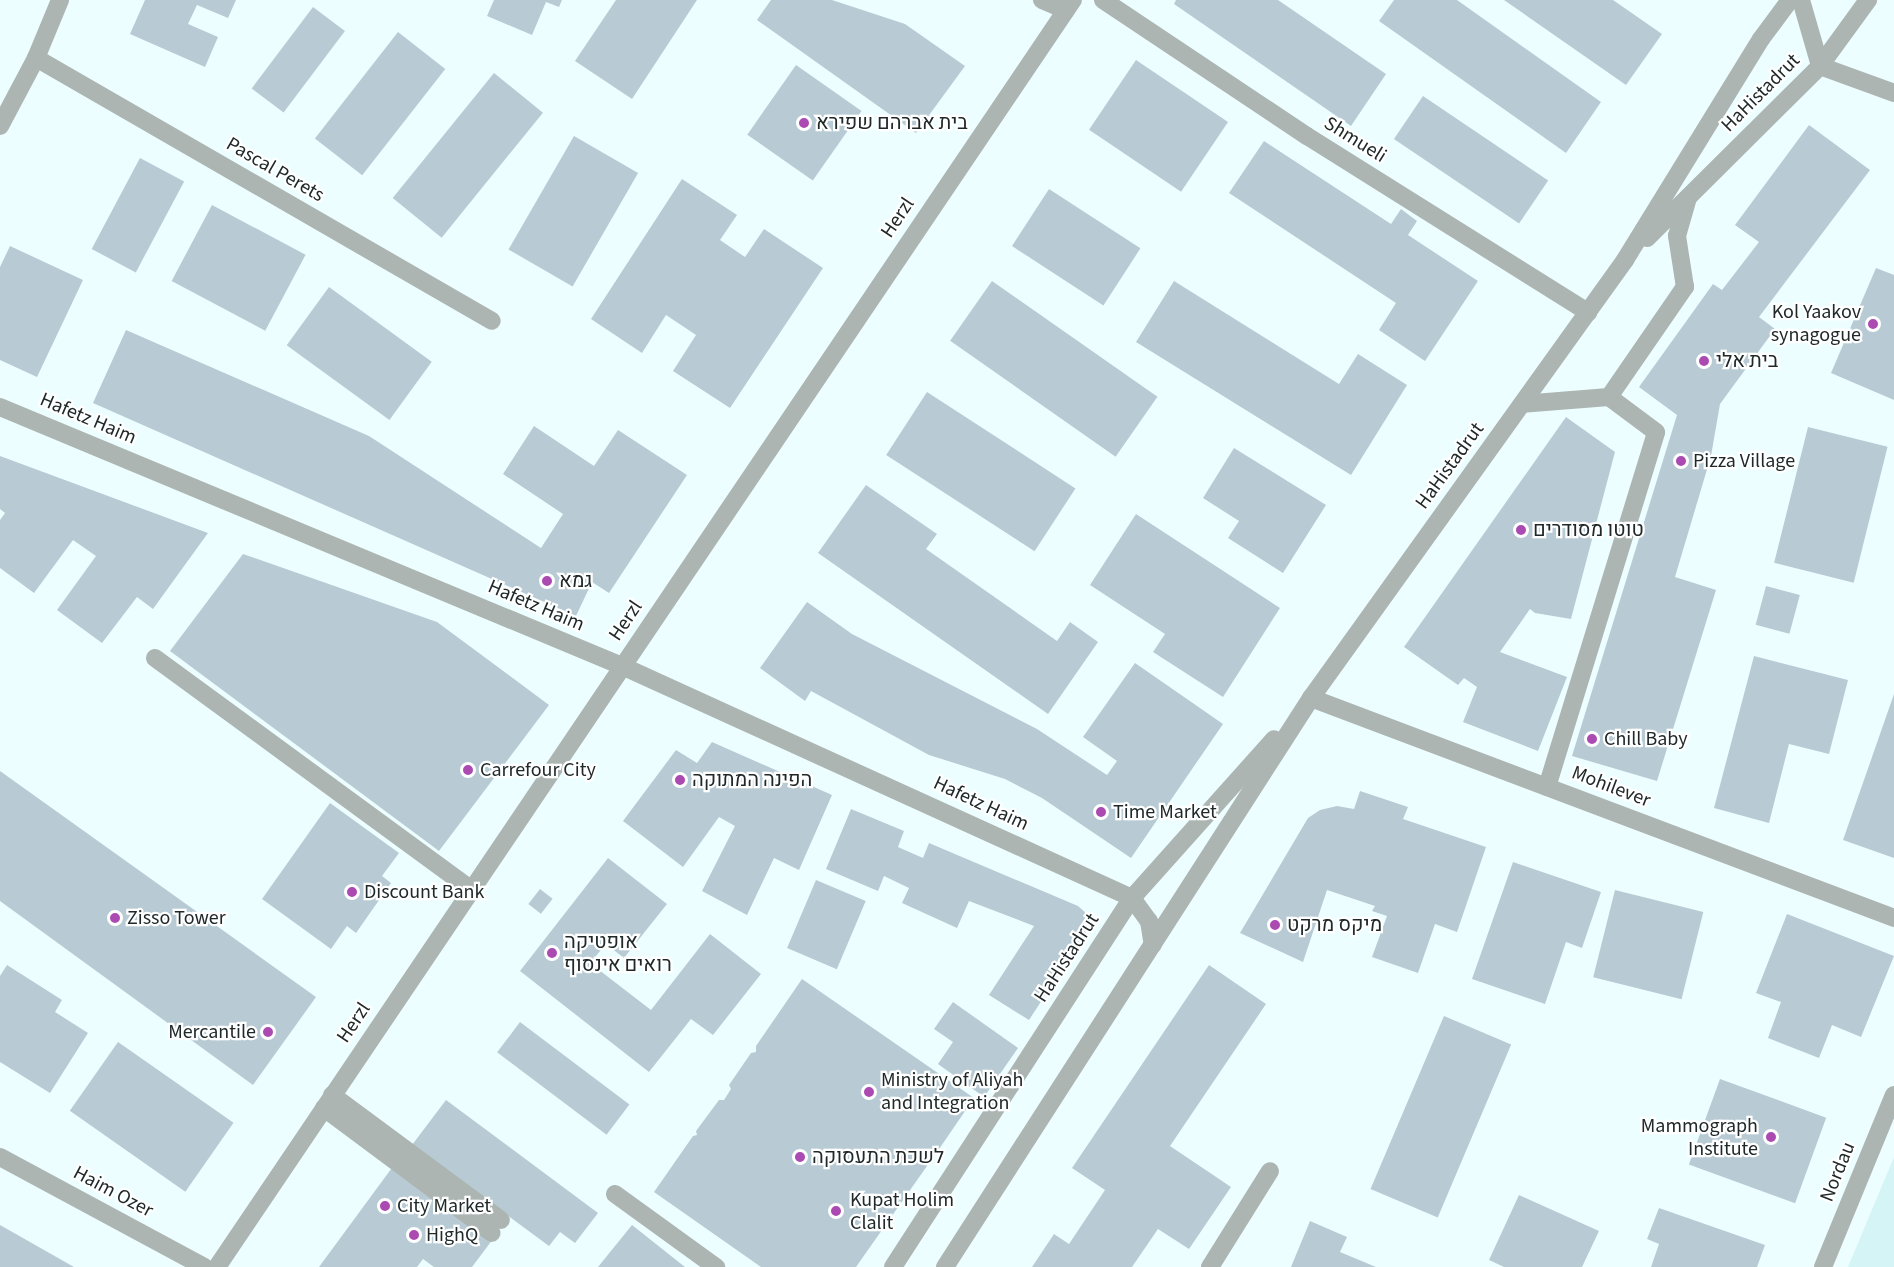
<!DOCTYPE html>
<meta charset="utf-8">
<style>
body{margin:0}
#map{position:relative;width:1894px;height:1267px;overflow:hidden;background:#ecfeff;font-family:"Source Sans 3",Heebo,sans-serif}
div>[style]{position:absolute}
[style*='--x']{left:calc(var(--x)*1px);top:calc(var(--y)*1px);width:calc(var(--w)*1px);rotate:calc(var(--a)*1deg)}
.built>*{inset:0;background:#d4f4f6}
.building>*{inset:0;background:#b8cbd4;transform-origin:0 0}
.minor>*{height:18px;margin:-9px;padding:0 9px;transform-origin:9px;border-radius:9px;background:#acb5b2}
.dots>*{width:16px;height:16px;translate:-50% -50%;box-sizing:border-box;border:3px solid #fff;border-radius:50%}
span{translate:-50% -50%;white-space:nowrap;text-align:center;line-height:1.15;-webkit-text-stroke:4.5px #fff;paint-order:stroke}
.street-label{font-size:20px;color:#202929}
.poi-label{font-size:20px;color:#202929}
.left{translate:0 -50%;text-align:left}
.right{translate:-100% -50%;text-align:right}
</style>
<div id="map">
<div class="built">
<div style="clip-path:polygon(1894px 1157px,1894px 1267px,1848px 1267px)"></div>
</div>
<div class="building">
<div style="clip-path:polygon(145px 0,236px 0,228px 18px,197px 5px,188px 24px,218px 37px,205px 67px,130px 34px)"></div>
<div style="clip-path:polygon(494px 0,562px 0,559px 7px,546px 2px,532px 35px,487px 16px)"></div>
<div style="clip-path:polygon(616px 0,697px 0,632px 99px,575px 61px)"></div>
<div style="clip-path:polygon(771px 0,832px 0,905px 24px,965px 66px,916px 133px,757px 20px)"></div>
<div style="clip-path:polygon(1176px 0,1278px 0,1386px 74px,1351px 126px,1174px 4px)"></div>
<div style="clip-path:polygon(1394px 0,1457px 0,1601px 102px,1566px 153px,1379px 21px)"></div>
<div style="clip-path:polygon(1504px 0,1613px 0,1662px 34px,1626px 85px)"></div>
<div style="left:313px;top:7px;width:40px;height:102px;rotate:37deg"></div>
<div style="left:398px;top:32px;width:60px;height:135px;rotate:38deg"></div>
<div style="left:1136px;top:60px;width:111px;height:84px;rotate:34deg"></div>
<div style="left:796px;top:65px;width:80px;height:85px;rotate:35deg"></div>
<div style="left:494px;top:73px;width:63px;height:161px;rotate:39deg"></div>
<div style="left:1423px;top:96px;width:151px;height:52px;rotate:34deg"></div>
<div style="clip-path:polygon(1809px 125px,1870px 170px,1759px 317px,1775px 329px,1720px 404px,1711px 456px,1675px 577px,1716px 590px,1657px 781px,1572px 756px,1677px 415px,1639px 387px,1713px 284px,1722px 290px,1759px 242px,1735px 225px)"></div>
<div style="left:574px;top:136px;width:74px;height:131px;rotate:30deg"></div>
<div style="clip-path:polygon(1264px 141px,1391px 224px,1401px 209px,1417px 221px,1408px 235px,1478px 281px,1425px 361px,1379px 330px,1396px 303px,1229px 193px)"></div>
<div style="left:140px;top:158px;width:50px;height:103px;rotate:28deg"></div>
<div style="clip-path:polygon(682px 179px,737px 215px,720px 240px,745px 257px,764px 229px,823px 268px,730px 408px,673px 371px,696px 335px,666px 315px,642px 353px,591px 319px)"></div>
<div style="left:1049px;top:189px;width:109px;height:68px;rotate:33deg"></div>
<div style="left:212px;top:205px;width:106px;height:86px;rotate:28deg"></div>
<div style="clip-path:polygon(10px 246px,83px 280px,37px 377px,0 360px,0 267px)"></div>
<div style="clip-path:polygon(1876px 268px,1894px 275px,1894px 400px,1831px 373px)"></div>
<div style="left:992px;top:281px;width:202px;height:73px;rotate:35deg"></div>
<div style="clip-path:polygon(1174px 281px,1339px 384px,1358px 354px,1407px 385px,1351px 475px,1136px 342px)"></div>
<div style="left:329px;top:287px;width:127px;height:72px;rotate:36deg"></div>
<div style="clip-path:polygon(126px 330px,369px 436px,541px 548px,563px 514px,503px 474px,534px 426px,594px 466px,618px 430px,687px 475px,609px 593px,592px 582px,576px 616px,93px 403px)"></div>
<div style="left:927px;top:392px;width:177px;height:75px;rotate:33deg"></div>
<div style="clip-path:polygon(1566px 417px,1615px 452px,1571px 619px,1535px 613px,1530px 609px,1500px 652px,1567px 677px,1538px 751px,1463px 722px,1477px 687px,1464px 678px,1458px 685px,1404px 647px)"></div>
<div style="left:1808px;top:427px;width:82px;height:140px;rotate:14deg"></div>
<div style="clip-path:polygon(1234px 448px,1326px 505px,1283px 573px,1228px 538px,1239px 521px,1203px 498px)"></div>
<div style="clip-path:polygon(0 456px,208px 533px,153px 609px,137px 597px,102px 643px,57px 610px,96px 556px,73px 540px,34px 593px,0 568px,0 520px,5px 513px,0 509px)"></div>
<div style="clip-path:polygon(866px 485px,937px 534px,926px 549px,1057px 641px,1070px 622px,1098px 642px,1048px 714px,818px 553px)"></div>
<div style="clip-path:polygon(1136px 514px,1280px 608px,1223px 697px,1153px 652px,1165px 634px,1090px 585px)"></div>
<div style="clip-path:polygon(243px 554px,437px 622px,549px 705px,439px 851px,170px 651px)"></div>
<div style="left:1766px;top:586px;width:35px;height:40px;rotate:15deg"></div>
<div style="clip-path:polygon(807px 602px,852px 634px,1037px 729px,1107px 775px,1117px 761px,1083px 737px,1135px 663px,1223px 724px,1131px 858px,1042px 798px,1005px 779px,929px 755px,811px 691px,805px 701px,760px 668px)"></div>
<div style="clip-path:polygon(1754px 656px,1848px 680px,1829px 754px,1789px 744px,1769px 823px,1714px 808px)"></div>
<div style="clip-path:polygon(1894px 694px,1894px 858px,1843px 840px)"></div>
<div style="clip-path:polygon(712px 742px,832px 795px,799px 870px,774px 858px,747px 915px,702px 891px,735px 826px,719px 817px,683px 867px,623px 821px,676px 750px,697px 763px)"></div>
<div style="clip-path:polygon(0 771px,316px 997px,253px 1085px,0 901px)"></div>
<div style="clip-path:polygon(1360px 791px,1408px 807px,1403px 819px,1486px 847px,1457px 932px,1435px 924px,1418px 973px,1372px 957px,1387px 916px,1372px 911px,1375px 906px,1327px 890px,1303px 962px,1240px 933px,1308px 818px,1320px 810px,1337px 806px,1354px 809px)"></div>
<div style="clip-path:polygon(330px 803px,399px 853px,382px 876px,391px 883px,356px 933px,347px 926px,331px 949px,262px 899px)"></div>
<div style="clip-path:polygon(851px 809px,904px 831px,898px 847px,923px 858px,929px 843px,1078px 906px,1086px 913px,1090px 920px,1089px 928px,1029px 1020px,989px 995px,1034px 926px,969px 901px,957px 928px,902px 903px,909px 888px,884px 876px,878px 891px,826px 869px)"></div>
<div style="clip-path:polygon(608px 858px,667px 904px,624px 958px,606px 944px,590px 963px,651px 1010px,710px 934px,761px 974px,713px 1035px,691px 1019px,649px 1072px,520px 971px)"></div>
<div style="clip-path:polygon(1513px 862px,1601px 892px,1582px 948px,1566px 942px,1545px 1004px,1472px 979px)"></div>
<div style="left:816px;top:880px;width:54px;height:74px;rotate:23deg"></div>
<div style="left:540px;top:889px;width:16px;height:19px;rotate:38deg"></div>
<div style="left:1615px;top:890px;width:91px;height:90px;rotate:14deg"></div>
<div style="clip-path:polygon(1787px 914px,1894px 956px,1861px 1037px,1832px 1025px,1819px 1058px,1768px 1038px,1781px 1002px,1756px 993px)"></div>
<div style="clip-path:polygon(7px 965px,62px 1000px,55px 1012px,88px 1033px,50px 1093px,0 1062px,0 976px)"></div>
<div style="clip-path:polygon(1209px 965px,1266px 1004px,1170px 1146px,1231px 1187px,1189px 1249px,1158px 1229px,1132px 1267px,1032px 1267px,1054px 1234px,1069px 1244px,1105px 1190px,1072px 1168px)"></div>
<div style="clip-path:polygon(802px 979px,974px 1098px,935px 1155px,925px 1157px,927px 1166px,856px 1267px,761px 1267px,654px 1192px,693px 1136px,697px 1135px,696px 1131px,719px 1100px,724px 1100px,731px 1089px,729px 1085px,751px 1053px,756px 1052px,756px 1046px)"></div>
<div style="clip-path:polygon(953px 1002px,1018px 1048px,984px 1097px,938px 1064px,953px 1042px,934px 1029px)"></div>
<div style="left:1444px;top:1016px;width:73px;height:188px;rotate:23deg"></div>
<div style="left:520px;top:1022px;width:137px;height:38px;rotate:37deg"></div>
<div style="left:118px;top:1042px;width:141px;height:84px;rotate:35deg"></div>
<div style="left:1720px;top:1079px;width:113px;height:91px;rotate:20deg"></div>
<div style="clip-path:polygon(446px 1100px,598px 1213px,575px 1243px,560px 1232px,549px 1246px,412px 1145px)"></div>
<div style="clip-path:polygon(394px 1165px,493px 1239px,472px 1267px,434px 1267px,423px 1259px,417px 1267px,319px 1267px)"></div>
<div style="clip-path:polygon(1519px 1195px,1599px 1231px,1582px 1267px,1504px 1267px,1489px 1260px)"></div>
<div style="clip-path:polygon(1659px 1208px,1765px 1245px,1757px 1267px,1651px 1267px,1659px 1244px,1647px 1239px)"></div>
<div style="clip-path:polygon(1310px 1221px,1347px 1237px,1340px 1252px,1376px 1267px,1291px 1267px)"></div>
<div style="clip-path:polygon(0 1225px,74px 1267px,0 1267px)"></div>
<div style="clip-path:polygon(632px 1225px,685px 1267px,598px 1267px)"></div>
</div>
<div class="minor">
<div style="--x:1042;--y:0;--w:26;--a:23"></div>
<div style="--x:1103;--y:0;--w:245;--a:33.7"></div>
<div style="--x:1307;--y:136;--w:332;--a:32.1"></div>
<div style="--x:1801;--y:0;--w:69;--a:73.9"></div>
<div style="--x:1820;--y:66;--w:79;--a:20"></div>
<div style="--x:36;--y:58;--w:526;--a:29.97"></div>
<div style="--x:0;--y:126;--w:77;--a:-62.1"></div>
<div style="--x:36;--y:58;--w:63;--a:-67.5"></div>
<div style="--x:1647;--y:238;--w:244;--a:-44.8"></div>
<div style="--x:1820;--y:66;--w:82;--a:-54"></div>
<div style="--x:1522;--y:404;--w:87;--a:-4.6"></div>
<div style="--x:1609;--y:397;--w:134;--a:-55.4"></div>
<div style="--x:1685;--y:287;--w:52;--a:-98.9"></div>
<div style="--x:1677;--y:236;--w:40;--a:-74"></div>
<div style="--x:0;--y:407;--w:674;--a:22.61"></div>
<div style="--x:622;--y:666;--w:560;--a:24.46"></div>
<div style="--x:1132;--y:898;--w:29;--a:54"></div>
<div style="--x:1149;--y:921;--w:24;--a:81"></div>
<div style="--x:155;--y:658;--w:391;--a:36.2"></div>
<div style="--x:1311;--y:698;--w:623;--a:20.67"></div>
<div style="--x:1547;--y:787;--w:371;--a:-72.9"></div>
<div style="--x:1656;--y:432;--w:59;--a:-143.3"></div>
<div style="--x:332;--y:1095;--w:210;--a:36.5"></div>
<div style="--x:324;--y:1108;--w:209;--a:36.7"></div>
<div style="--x:0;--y:1157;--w:232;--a:28.3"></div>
<div style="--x:615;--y:1194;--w:125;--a:35.9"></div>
<div style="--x:217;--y:1267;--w:1529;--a:-55.96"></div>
<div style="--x:893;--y:1267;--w:440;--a:-57.1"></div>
<div style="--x:1132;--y:898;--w:213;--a:-48.2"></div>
<div style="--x:945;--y:1267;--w:677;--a:-57.25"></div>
<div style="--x:1311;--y:698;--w:539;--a:-54.36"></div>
<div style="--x:1625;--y:260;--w:259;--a:-58.4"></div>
<div style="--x:1761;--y:39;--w:49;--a:-53.4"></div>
<div style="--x:1210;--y:1267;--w:113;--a:-58"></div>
<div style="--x:1823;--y:1267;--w:186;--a:-67.6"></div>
</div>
<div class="dots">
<div style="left:804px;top:123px;background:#ab4ab1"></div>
<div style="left:1873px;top:324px;background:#ab4ab1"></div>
<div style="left:1704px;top:361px;background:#ab4ab1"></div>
<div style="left:1681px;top:461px;background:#ab4ab1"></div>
<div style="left:1521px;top:530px;background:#ab4ab1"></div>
<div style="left:547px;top:581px;background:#ab4ab1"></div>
<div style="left:1592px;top:739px;background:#ab4ab1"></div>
<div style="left:468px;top:770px;background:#ab4ab1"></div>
<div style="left:680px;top:780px;background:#ab4ab1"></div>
<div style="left:1101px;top:812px;background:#ab4ab1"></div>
<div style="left:352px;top:892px;background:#ab4ab1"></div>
<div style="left:115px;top:918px;background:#ab4ab1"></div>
<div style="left:1275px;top:925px;background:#ab4ab1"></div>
<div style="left:552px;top:953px;background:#ab4ab1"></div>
<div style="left:268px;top:1032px;background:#ab4ab1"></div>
<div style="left:869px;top:1092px;background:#ab4ab1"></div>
<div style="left:1771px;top:1137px;background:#ab4ab1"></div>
<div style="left:800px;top:1157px;background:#ab4ab1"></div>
<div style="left:385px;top:1206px;background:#ab4ab1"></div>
<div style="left:836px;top:1211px;background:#ab4ab1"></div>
<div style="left:414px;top:1235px;background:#ab4ab1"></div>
</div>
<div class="street-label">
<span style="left:1761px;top:93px;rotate:-45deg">HaHistadrut</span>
<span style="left:1355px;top:140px;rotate:32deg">Shmueli</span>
<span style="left:275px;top:170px;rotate:30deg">Pascal Perets</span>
<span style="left:898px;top:218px;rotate:-56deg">Herzl</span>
<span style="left:88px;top:419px;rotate:23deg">Hafetz Haim</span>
<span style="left:1450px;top:466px;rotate:-54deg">HaHistadrut</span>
<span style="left:536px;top:606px;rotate:23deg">Hafetz Haim</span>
<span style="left:626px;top:621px;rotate:-56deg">Herzl</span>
<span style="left:1611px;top:787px;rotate:21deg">Mohilever</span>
<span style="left:981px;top:804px;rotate:25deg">Hafetz Haim</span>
<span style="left:1067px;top:958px;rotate:-57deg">HaHistadrut</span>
<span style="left:354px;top:1023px;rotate:-56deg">Herzl</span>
<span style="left:1838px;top:1172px;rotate:-68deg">Nordau</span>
<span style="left:113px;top:1192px;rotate:28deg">Haim Ozer</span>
</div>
<div class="poi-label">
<span class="left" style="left:816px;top:123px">בית אברהם שפירא</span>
<span class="right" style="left:1861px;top:324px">Kol Yaakov<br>synagogue</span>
<span class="left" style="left:1716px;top:361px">בית אלי</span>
<span class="left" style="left:1693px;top:461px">Pizza Village</span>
<span class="left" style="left:1533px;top:530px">טוטו מסודרים</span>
<span class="left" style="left:559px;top:581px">גמא</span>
<span class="left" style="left:1604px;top:739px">Chill Baby</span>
<span class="left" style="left:480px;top:770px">Carrefour City</span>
<span class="left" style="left:692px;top:780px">הפינה המתוקה</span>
<span class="left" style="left:1113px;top:812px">Time Market</span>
<span class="left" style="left:364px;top:892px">Discount Bank</span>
<span class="left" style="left:127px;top:918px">Zisso Tower</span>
<span class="left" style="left:1287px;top:925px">מיקס מרקט</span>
<span class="left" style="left:564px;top:954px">אופטיקה<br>רואים אינסוף</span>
<span class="right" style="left:256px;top:1032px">Mercantile</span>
<span class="left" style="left:881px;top:1092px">Ministry of Aliyah<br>and Integration</span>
<span class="right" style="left:1758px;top:1138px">Mammograph<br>Institute</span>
<span class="left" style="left:812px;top:1157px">לשכת התעסוקה</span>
<span class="left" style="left:850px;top:1212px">Kupat Holim<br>Clalit</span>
<span class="left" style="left:397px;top:1206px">City Market</span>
<span class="left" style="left:426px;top:1235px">HighQ</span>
</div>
</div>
